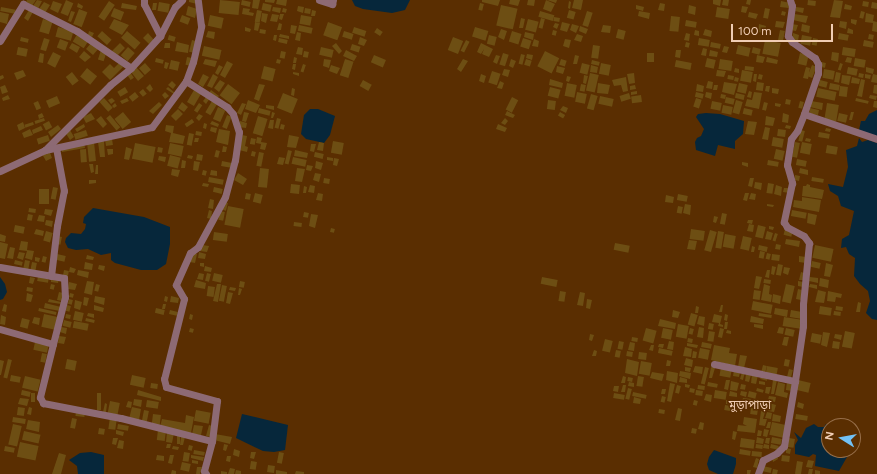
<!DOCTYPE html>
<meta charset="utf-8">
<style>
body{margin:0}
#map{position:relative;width:877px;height:474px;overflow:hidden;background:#5a2e01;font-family:Figtree,"Noto Sans Bengali",sans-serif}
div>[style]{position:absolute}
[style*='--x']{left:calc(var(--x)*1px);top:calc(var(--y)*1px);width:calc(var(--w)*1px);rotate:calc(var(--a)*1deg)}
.water>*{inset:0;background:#06273b}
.building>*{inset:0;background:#6d4e13;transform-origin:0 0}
.minor>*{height:7px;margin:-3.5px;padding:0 3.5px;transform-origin:3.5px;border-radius:3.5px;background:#8d6a74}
span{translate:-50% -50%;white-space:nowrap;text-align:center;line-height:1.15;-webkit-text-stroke:3px #5a2e01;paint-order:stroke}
.neighbourhood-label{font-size:12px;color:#f0cdb4}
.north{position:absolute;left:821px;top:418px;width:40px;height:40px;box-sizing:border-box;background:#5a2e01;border:1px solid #966e49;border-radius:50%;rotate:281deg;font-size:11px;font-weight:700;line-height:16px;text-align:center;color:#f0cdb4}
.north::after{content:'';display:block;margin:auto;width:14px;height:18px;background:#72c1f5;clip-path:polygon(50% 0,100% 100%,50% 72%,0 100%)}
.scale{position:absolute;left:731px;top:24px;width:102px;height:18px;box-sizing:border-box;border:2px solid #f0cdb4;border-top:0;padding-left:5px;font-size:12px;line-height:14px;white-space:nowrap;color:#f0cdb4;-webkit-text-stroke:3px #5a2e01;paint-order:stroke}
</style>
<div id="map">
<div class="water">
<div style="clip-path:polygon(352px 0,410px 0,405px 10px,392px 13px,363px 9px,355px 6px)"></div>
<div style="clip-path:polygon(310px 109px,318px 109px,335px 116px,330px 135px,324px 143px,306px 139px,301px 134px,304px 115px)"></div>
<div style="clip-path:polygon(877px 110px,877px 138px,859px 130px,861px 121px,865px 121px,869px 114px)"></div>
<div style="clip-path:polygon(706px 113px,720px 114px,744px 121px,743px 134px,735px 141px,735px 149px,718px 145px,715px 156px,696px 150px,695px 142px,697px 138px,701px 136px,704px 129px,696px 117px,698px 114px)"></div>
<div style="clip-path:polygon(859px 138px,862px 142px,868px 140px,877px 143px,877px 320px,872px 319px,866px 313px,870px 301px,868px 291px,860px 284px,854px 276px,855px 258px,849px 254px,846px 247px,841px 248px,842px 239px,849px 235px,854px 211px,841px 206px,838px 196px,830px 191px,828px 184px,843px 187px,848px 167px,846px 150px,857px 146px)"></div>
<div style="clip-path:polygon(93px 208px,144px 217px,170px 227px,170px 244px,166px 264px,157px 270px,141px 270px,115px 263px,111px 260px,111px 253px,101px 255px,88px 249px,76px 250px,68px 248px,65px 242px,66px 238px,71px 233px,81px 234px,85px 229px,86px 224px,83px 223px,84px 217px)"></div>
<div style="clip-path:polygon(0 277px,5px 284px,7px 292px,3px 299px,0 300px)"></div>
<div style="clip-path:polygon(242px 414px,288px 425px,285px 450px,274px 452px,263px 451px,236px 438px)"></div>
<div style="clip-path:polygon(814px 424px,818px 427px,824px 427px,826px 424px,834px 425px,829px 426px,829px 450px,851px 450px,839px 471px,815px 466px,816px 455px,813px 454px,809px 457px,795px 454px,795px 445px,798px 440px,794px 432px,801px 438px,806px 428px)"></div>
<div style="clip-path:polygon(714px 450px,736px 458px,736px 464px,733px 474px,718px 474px,709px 470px,707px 464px,709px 457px)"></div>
<div style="clip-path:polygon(91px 452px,104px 455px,104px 474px,78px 474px,77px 466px,69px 460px,80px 453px)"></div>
</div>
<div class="building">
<div style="clip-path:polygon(27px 0,36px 0,32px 6px,26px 2px)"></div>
<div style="clip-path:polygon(37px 0,42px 1px,38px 9px,33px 6px)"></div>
<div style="left:66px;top:0;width:8px;height:14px;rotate:23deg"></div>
<div style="clip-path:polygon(189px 0,198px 0,197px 4px,189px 2px)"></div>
<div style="left:220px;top:0;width:20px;height:13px;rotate:6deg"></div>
<div style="left:242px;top:0;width:9px;height:5px;rotate:13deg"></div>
<div style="clip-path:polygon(253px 0,260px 0,258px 9px,252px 8px)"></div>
<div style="clip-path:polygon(265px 0,275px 0,274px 3px,265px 2px)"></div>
<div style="clip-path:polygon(277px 0,287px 0,286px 6px,276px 4px)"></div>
<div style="clip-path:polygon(482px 0,500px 0,498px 6px,482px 2px)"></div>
<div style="clip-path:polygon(510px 0,520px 0,518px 6px,509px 4px)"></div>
<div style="clip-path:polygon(528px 0,535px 0,534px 6px,527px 5px)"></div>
<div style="clip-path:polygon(546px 0,555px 4px,551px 12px,543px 9px)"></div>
<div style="clip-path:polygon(547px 0,557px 0,556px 3px)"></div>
<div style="clip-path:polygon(574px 0,583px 0,581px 10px,572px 8px)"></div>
<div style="clip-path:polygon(713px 0,721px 0,720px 6px,713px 4px)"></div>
<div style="clip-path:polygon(723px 0,729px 0,728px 6px,722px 5px)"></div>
<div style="clip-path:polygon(747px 0,751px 0,750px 5px,746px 4px)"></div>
<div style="left:808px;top:0;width:8px;height:5px;rotate:7deg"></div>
<div style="clip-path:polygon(834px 0,843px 1px,840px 18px,830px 17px)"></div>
<div style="clip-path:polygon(53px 1px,62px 4px,58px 13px,50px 9px)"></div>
<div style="left:109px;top:1px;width:7px;height:19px;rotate:34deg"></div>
<div style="clip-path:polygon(569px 1px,571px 2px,570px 9px,568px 8px)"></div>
<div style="clip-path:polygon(781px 1px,790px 3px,789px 8px,780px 7px)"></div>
<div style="left:863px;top:1px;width:6px;height:5px;rotate:9deg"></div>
<div style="clip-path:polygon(44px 2px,50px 5px,45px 13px,39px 9px)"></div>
<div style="left:159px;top:2px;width:11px;height:9px;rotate:10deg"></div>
<div style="clip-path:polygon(872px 2px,877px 3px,877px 9px,871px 8px)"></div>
<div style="clip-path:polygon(78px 3px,83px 6px,82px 9px,77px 7px)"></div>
<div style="clip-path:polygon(122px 3px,137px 6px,136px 10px,121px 8px)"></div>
<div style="clip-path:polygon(153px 3px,157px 3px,156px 10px,152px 10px)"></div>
<div style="left:263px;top:3px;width:9px;height:7px;rotate:13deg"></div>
<div style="left:480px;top:3px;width:4px;height:7px;rotate:14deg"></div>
<div style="clip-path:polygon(660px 3px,665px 4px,664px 11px,658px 10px)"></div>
<div style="clip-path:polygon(845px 4px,852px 6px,851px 10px,844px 9px)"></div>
<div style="left:501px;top:5px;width:17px;height:21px;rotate:13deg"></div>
<div style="clip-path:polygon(636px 5px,644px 7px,643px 11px,636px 9px)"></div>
<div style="clip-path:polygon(689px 5px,696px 7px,695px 15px,688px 13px)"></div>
<div style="clip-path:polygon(188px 6px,197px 9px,195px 18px,186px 15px)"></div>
<div style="clip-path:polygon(298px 6px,304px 7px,303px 13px,297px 11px)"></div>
<div style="clip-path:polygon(742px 6px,748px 7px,746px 13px,741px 12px)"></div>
<div style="left:1px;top:7px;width:15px;height:4px;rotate:11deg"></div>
<div style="clip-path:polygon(273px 7px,281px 8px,280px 13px,272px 11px)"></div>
<div style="left:717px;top:7px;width:13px;height:10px;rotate:9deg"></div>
<div style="clip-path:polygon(796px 7px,804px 8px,803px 13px,795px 11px)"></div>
<div style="left:114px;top:8px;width:11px;height:9px;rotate:22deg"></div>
<div style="clip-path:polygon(243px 8px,250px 9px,249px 12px,254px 13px,253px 16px,242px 14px)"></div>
<div style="left:283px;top:8px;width:4px;height:4px;rotate:14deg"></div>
<div style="left:305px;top:8px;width:6px;height:5px;rotate:9deg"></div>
<div style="left:765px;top:8px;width:5px;height:10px;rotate:11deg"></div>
<div style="left:79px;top:9px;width:9px;height:16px;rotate:21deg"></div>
<div style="clip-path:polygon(29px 10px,33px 12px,28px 21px,24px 18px)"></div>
<div style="left:257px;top:10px;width:5px;height:12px;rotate:11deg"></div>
<div style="clip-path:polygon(312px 10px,316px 11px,315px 16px,311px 16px)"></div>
<div style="left:569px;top:10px;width:7px;height:8px;rotate:16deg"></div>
<div style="clip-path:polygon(71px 11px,75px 12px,71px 22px,68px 21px)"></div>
<div style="left:540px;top:11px;width:15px;height:6px;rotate:16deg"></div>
<div style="left:587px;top:11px;width:6px;height:15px;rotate:18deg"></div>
<div style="clip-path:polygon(639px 11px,650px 13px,649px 19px,638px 16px)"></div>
<div style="left:782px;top:11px;width:4px;height:4px;rotate:14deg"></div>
<div style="left:861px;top:11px;width:4px;height:7px;rotate:14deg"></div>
<div style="clip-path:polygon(0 12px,9px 14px,7px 24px,0 22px)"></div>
<div style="clip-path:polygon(749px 12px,758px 14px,756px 19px,748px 17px)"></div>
<div style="clip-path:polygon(262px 13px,268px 14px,266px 23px,261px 21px)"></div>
<div style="clip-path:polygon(866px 13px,874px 15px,873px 21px,877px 22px,877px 32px,872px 31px,873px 23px,865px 22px)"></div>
<div style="clip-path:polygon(272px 14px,279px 15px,277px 22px,270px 21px)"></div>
<div style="clip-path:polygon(280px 14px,284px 14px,282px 20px,279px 19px)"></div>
<div style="clip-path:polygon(794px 14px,808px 16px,806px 23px,793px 20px)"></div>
<div style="left:182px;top:15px;width:9px;height:7px;rotate:21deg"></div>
<div style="left:210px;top:15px;width:14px;height:11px;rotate:12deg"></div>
<div style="left:301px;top:15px;width:11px;height:9px;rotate:10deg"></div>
<div style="left:671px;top:16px;width:9px;height:15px;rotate:6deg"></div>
<div style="left:554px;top:17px;width:6px;height:4px;rotate:9deg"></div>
<div style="clip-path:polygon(521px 18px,525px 19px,523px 28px,519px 28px)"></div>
<div style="left:541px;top:18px;width:4px;height:10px;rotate:14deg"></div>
<div style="left:43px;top:19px;width:10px;height:13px;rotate:17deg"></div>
<div style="clip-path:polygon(114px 19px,129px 25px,122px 35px,109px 28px)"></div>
<div style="left:528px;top:19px;width:11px;height:11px;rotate:15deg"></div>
<div style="clip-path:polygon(851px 19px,857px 20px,856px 25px,851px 23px)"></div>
<div style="left:686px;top:20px;width:11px;height:6px;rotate:10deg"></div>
<div style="clip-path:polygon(776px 21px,785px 22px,783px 28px,775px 27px)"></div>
<div style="clip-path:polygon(840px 21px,847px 22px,846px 29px,839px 27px)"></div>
<div style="clip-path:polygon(255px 22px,260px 23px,258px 31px,254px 30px)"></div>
<div style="left:328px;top:22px;width:15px;height:14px;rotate:20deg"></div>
<div style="clip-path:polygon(562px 22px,570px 24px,567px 32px,560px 30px)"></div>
<div style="clip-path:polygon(279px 23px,282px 24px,281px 30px,277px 30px)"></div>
<div style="clip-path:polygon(555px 23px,559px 24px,557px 29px,553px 27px)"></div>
<div style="clip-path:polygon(572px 24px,579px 26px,576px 33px,570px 30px)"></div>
<div style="clip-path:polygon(759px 24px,766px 26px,764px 33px,758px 32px)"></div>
<div style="clip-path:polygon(791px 24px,798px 25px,796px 31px,790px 30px)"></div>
<div style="clip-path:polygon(802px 24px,810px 26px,809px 33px,801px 31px)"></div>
<div style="clip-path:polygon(291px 25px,297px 26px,295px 34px,290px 33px)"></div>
<div style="left:299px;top:25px;width:14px;height:6px;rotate:12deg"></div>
<div style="clip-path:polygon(603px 25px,611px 26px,610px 33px,601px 32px)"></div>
<div style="clip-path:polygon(580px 26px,588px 29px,586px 34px,579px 31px)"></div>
<div style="left:58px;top:27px;width:16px;height:10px;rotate:15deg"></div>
<div style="clip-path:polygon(245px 27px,251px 29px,250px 32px,245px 31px)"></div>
<div style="left:354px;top:27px;width:13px;height:6px;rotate:18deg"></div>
<div style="left:475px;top:27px;width:14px;height:10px;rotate:17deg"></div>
<div style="left:377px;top:28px;width:7px;height:5px;rotate:34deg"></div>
<div style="clip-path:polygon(848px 28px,853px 30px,853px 34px,847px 33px)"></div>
<div style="left:260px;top:29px;width:6px;height:4px;rotate:9deg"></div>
<div style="clip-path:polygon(501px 29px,507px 31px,504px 40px,498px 37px)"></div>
<div style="left:618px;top:29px;width:8px;height:9px;rotate:14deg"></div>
<div style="clip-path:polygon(705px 29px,712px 31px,711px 37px,703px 35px)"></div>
<div style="left:553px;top:30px;width:4px;height:5px;rotate:14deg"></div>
<div style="clip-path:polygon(695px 30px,699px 31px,699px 36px,694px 35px)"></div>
<div style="left:780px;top:30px;width:5px;height:11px;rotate:11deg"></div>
<div style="clip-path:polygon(89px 31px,94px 33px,92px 37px,88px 35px)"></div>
<div style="left:102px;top:31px;width:13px;height:7px;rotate:42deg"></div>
<div style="left:127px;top:31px;width:18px;height:9px;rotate:41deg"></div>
<div style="clip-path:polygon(208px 31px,215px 32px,214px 39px,206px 37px)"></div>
<div style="left:344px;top:31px;width:10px;height:6px;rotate:17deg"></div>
<div style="left:512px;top:31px;width:10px;height:11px;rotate:17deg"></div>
<div style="clip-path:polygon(297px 32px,301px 33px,300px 41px,295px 40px)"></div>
<div style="clip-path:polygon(525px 32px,534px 34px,533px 40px,524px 37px)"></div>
<div style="left:78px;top:33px;width:13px;height:10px;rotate:32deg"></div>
<div style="clip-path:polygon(148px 33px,154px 40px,149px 44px,143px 38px)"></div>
<div style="clip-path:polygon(686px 33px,690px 34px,689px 41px,684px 40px)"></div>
<div style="clip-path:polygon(793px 33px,799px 35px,798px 41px,792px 40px)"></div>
<div style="left:839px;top:33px;width:10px;height:6px;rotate:11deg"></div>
<div style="clip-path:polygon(280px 34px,289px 36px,289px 39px,279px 37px)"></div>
<div style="clip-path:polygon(577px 34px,583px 36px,581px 42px,574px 40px)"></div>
<div style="left:869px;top:34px;width:5px;height:5px;rotate:11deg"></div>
<div style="left:169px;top:35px;width:7px;height:5px;rotate:16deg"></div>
<div style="clip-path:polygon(274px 35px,277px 35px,276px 41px,273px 40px)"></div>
<div style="left:489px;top:35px;width:8px;height:9px;rotate:14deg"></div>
<div style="left:802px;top:35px;width:10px;height:9px;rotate:11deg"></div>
<div style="left:21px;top:37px;width:8px;height:4px;rotate:14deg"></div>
<div style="clip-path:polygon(360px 37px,367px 40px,364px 46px,358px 44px)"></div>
<div style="left:453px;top:37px;width:11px;height:14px;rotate:22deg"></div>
<div style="left:44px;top:38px;width:6px;height:12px;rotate:18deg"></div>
<div style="left:279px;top:38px;width:9px;height:4px;rotate:13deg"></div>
<div style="left:523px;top:38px;width:9px;height:9px;rotate:18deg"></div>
<div style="left:699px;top:38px;width:11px;height:7px;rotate:10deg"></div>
<div style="left:813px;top:38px;width:5px;height:7px;rotate:11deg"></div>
<div style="left:60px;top:39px;width:9px;height:9px;rotate:21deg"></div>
<div style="clip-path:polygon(534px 39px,539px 41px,538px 47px,532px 46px)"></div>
<div style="clip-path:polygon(565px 39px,571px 40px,569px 48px,563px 46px)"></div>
<div style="left:192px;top:40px;width:4px;height:12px;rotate:14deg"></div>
<div style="left:466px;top:40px;width:4px;height:12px;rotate:27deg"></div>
<div style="left:765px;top:40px;width:16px;height:14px;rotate:11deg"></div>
<div style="left:864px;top:40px;width:10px;height:6px;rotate:11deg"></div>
<div style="clip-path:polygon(177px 42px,189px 45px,188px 53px,175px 51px)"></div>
<div style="left:686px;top:42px;width:4px;height:5px;rotate:14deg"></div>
<div style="left:711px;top:42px;width:10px;height:5px;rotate:11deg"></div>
<div style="clip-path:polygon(72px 43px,80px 47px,77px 53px,69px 48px)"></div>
<div style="clip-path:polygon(91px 43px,99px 48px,93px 55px,86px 49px)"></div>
<div style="left:120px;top:43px;width:7px;height:12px;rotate:45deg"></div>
<div style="clip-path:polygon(165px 43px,170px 43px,170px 48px,164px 48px)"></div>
<div style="clip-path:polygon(336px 43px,342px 51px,339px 54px,332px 46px)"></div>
<div style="clip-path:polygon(481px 43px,493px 49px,489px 57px,482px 54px,484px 49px,481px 54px,477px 52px)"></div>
<div style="left:352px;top:44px;width:9px;height:6px;rotate:18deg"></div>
<div style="left:593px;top:45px;width:7px;height:13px;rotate:8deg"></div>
<div style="left:738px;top:45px;width:13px;height:9px;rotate:13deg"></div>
<div style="left:204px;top:46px;width:18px;height:10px;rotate:13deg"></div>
<div style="clip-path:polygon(724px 46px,729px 47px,727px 53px,722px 52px)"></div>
<div style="left:18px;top:47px;width:10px;height:8px;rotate:11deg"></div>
<div style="left:128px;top:47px;width:9px;height:11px;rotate:41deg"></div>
<div style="clip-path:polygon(298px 47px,303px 48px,302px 55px,296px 54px)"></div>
<div style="left:321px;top:47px;width:13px;height:8px;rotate:13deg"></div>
<div style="left:753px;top:47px;width:8px;height:6px;rotate:14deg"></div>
<div style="left:843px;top:47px;width:13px;height:8px;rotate:9deg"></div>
<div style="clip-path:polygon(703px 48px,707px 49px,706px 56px,701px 55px)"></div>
<div style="left:101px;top:50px;width:6px;height:10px;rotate:18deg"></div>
<div style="clip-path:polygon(346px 50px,357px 56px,354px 61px,343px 56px)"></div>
<div style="clip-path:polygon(676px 50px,681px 50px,680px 58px,675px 57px)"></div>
<div style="clip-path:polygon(710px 50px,718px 52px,717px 57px,709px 56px)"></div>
<div style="clip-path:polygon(84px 51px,91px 57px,85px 62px,79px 57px)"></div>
<div style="left:281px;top:51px;width:5px;height:7px;rotate:11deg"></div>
<div style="left:304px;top:51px;width:5px;height:6px;rotate:11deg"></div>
<div style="left:545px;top:51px;width:16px;height:17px;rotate:27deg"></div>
<div style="left:53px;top:52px;width:9px;height:13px;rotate:27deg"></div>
<div style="clip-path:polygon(832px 52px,839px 53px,838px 62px,831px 60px)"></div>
<div style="clip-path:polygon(40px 53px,44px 54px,43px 63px,38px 62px)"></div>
<div style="left:503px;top:53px;width:6px;height:12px;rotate:18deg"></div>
<div style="left:647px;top:53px;width:7px;height:9px"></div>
<div style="left:800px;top:53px;width:9px;height:11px;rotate:13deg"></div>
<div style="left:521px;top:54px;width:4px;height:10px;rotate:14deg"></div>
<div style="clip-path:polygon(527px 54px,533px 55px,532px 60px,526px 58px)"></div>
<div style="left:374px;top:55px;width:13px;height:8px;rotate:23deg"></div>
<div style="clip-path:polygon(496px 55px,500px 56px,497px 64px,493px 62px)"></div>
<div style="clip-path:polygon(575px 55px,579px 56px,577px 64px,573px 64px)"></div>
<div style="clip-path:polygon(757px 55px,765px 57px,763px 63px,756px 62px)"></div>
<div style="left:187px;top:57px;width:5px;height:8px;rotate:11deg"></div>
<div style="clip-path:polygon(294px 57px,297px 58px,296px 63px,293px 63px)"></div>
<div style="clip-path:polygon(767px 57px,778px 60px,777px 64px,766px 62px)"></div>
<div style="clip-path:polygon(847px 57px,852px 58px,851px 63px,845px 62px)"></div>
<div style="left:156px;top:58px;width:8px;height:4px;rotate:14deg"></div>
<div style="left:707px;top:58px;width:9px;height:9px;rotate:13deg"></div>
<div style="left:855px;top:58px;width:11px;height:8px;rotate:10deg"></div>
<div style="clip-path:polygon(205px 59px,217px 61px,215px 67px,203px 64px)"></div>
<div style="left:277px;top:59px;width:4px;height:4px;rotate:14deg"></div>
<div style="clip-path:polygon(324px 59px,331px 60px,329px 68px,323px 66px)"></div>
<div style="left:345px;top:59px;width:9px;height:17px;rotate:18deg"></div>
<div style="clip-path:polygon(463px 59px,468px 61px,461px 72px,457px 69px)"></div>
<div style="clip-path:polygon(511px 59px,516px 61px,513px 68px,509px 66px)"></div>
<div style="left:526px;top:59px;width:6px;height:6px;rotate:18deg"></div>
<div style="left:561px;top:59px;width:6px;height:6px;rotate:18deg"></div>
<div style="left:720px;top:59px;width:13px;height:10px;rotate:9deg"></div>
<div style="left:171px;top:60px;width:9px;height:9px;rotate:13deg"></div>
<div style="left:592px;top:60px;width:8px;height:4px;rotate:14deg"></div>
<div style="left:676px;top:60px;width:16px;height:7px;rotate:11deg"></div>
<div style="clip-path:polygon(227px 61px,233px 64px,225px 78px,220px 75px)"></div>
<div style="clip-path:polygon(165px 62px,169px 63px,167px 69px,164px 68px)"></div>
<div style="left:821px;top:62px;width:5px;height:5px;rotate:11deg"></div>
<div style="clip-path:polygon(119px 63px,123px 67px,110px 80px,102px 72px,110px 64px,114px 68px)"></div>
<div style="left:145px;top:63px;width:9px;height:8px;rotate:49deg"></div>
<div style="left:582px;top:63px;width:8px;height:10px;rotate:14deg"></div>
<div style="left:601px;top:63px;width:10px;height:11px;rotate:11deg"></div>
<div style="left:840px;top:63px;width:3px;height:7px;rotate:18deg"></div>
<div style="clip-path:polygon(293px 64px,296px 64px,295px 70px,292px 69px)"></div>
<div style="left:303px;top:64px;width:3px;height:8px;rotate:18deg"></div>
<div style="clip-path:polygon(219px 65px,223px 67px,218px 75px,215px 73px)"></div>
<div style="clip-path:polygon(331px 65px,340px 68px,337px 74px,329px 71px)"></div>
<div style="clip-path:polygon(591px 65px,598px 67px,597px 73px,590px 72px)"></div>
<div style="left:812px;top:65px;width:5px;height:12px;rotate:22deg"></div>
<div style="left:264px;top:66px;width:12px;height:13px;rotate:14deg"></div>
<div style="clip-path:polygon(557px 66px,565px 68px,563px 74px,556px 72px)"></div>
<div style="left:745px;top:66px;width:9px;height:4px;rotate:6deg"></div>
<div style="clip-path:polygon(136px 67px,144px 76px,138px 81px,131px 72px)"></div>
<div style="clip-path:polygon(806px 67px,810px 68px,808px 79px,803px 78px)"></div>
<div style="left:848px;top:67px;width:10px;height:7px;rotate:11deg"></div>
<div style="clip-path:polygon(866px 67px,874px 69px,873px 74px,866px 72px)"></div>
<div style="left:87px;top:68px;width:13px;height:11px;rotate:39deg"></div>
<div style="clip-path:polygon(735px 68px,739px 69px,739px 73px,734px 72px)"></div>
<div style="clip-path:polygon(504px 69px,510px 70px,508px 77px,502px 75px)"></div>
<div style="left:824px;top:69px;width:11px;height:9px;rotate:10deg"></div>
<div style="clip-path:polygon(23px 70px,26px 76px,17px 80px,14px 73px)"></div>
<div style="clip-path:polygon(717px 70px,726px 71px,724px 77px,716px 76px)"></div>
<div style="left:742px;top:70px;width:11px;height:11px;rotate:10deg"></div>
<div style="left:492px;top:71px;width:9px;height:12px;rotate:18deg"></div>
<div style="left:72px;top:72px;width:11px;height:8px;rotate:52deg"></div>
<div style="left:130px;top:72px;width:7px;height:4px;rotate:56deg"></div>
<div style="clip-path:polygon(293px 72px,299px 73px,299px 76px,293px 74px)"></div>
<div style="left:836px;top:72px;width:5px;height:10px;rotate:11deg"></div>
<div style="left:590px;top:73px;width:9px;height:18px;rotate:13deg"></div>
<div style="clip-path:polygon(634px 73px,635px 83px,629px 84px,627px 74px)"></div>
<div style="left:859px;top:73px;width:5px;height:4px;rotate:11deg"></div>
<div style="clip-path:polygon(203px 74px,209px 77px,203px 87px,198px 84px)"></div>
<div style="clip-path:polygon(213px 74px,218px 77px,212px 88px,207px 86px)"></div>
<div style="clip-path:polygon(481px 74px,486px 76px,484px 83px,479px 81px)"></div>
<div style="clip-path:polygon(754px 74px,757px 74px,756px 82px,753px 81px)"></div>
<div style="left:759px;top:74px;width:4px;height:5px;rotate:14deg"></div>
<div style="clip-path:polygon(865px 74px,871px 75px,870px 79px,865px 78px)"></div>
<div style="clip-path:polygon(873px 74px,877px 75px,877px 83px,871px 82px)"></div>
<div style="clip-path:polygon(3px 75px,4px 78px,0 80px,0 76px)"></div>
<div style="clip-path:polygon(584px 75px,588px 76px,586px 84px,583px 83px)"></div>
<div style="left:728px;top:75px;width:6px;height:4px;rotate:9deg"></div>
<div style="clip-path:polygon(842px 75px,851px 76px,849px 85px,841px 83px)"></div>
<div style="clip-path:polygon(567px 76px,571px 77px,569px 82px,566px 81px)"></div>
<div style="clip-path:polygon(626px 77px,628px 91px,623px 92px,621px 85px,614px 86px,612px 80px)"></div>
<div style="left:735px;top:77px;width:4px;height:4px;rotate:14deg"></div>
<div style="clip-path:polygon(852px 77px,860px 79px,859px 84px,851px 83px)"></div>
<div style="clip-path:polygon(550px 79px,563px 83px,562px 88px,549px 85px)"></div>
<div style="clip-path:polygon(861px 79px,865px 80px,862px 97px,857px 96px)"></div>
<div style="clip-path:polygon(220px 80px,225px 83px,219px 92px,214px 88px)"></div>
<div style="left:363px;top:80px;width:10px;height:7px;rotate:29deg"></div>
<div style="left:820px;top:80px;width:8px;height:6px;rotate:14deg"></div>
<div style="clip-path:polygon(172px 81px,176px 85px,173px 89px,168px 85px)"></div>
<div style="clip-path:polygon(500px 81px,504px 83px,502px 89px,497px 88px)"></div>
<div style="clip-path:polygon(708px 81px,713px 82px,712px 89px,706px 88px)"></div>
<div style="clip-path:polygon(724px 82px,737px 84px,734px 95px,722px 92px)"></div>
<div style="left:757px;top:82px;width:7px;height:8px;rotate:8deg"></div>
<div style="left:567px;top:83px;width:10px;height:13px;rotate:11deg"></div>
<div style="clip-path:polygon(598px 83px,610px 85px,608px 94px,597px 93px)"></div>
<div style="left:739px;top:83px;width:9px;height:9px;rotate:13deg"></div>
<div style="left:830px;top:83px;width:10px;height:6px;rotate:11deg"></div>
<div style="clip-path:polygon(150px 84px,153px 89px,150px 92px,146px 88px)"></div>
<div style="left:228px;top:84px;width:15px;height:14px;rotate:37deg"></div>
<div style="clip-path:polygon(259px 84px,265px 85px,259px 101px,254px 99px)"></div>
<div style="left:581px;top:84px;width:5px;height:7px;rotate:11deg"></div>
<div style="clip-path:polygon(697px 84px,704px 86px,703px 92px,696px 91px)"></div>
<div style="clip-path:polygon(5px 85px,8px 92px,2px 94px,0 87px)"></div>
<div style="clip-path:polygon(635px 85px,636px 89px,630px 90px,630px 86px)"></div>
<div style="clip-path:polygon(714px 85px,718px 85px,717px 90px,713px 90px)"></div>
<div style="clip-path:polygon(874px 85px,877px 85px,877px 94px,873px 93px)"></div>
<div style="clip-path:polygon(766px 86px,770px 86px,769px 92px,765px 91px)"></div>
<div style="left:840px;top:86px;width:8px;height:10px;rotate:7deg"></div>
<div style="left:125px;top:87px;width:6px;height:9px;rotate:59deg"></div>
<div style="clip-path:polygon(168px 87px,175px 93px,174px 94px,166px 89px)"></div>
<div style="left:550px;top:87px;width:11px;height:9px;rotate:15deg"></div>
<div style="clip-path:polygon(292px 88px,295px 89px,294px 96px,291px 95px)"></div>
<div style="clip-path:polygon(772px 88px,779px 89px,778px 94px,772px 93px)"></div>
<div style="left:818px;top:88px;width:19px;height:9px;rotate:12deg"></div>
<div style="left:143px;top:89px;width:6px;height:5px;rotate:51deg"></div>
<div style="left:194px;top:90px;width:8px;height:14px;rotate:30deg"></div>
<div style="clip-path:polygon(211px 90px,219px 96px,217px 98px,209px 93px)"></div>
<div style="clip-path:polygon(637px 91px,637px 94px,631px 95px,631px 92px)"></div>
<div style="clip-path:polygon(749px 91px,752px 92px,751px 98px,747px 97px)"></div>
<div style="left:135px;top:92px;width:6px;height:8px;rotate:51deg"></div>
<div style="clip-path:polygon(165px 92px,169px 96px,165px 99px,162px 95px)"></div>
<div style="left:577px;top:92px;width:10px;height:10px;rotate:11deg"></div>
<div style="left:696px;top:92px;width:8px;height:5px;rotate:14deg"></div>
<div style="clip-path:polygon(706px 92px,712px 93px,711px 99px,705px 97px)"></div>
<div style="clip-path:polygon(754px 92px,762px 93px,759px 109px,745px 106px,747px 99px,752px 100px)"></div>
<div style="left:283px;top:93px;width:16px;height:16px;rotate:22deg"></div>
<div style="left:629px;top:93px;width:6px;height:10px;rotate:72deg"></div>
<div style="left:736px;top:93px;width:9px;height:5px;rotate:13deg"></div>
<div style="left:591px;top:94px;width:7px;height:15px;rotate:16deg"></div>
<div style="left:721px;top:94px;width:5px;height:4px;rotate:11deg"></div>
<div style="clip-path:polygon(8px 95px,10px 99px,3px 101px,2px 98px)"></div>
<div style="left:641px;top:95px;width:7px;height:10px;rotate:82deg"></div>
<div style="clip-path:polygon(870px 95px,877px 96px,876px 100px,869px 98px)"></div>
<div style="left:57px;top:96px;width:8px;height:12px;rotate:67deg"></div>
<div style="clip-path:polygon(207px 96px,210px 98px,206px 104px,203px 101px)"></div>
<div style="left:600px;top:96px;width:14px;height:8px;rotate:12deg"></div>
<div style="left:512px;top:97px;width:7px;height:14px;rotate:27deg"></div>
<div style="left:726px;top:97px;width:9px;height:6px;rotate:13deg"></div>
<div style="left:104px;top:98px;width:13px;height:6px;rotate:48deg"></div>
<div style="clip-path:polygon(112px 98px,115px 101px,111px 104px,108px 100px)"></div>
<div style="clip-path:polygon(127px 98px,129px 101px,122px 104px,120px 101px)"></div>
<div style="left:696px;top:98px;width:6px;height:9px;rotate:18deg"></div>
<div style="left:856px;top:98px;width:13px;height:3px;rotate:13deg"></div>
<div style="left:786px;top:99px;width:5px;height:5px;rotate:11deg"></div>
<div style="clip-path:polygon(248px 100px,260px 105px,256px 113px,245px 109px)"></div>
<div style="left:548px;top:100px;width:8px;height:9px;rotate:7deg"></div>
<div style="left:736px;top:100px;width:7px;height:13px;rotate:16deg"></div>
<div style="left:38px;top:101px;width:8px;height:5px;rotate:67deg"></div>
<div style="left:212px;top:101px;width:6px;height:13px;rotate:31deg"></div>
<div style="left:712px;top:101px;width:10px;height:8px;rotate:11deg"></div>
<div style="left:800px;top:101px;width:4px;height:7px;rotate:14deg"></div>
<div style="clip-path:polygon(811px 101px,823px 103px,822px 110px,810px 107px)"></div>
<div style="clip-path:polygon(874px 101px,877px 101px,877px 108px,873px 107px)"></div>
<div style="clip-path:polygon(159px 102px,162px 105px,153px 114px,149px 111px)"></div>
<div style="clip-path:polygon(182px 102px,188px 107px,184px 112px,178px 108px)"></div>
<div style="left:764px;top:102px;width:4px;height:8px;rotate:14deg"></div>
<div style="clip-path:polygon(115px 103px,117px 106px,114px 108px,112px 106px)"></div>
<div style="left:199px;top:103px;width:4px;height:9px;rotate:34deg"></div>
<div style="clip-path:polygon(242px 103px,246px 104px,241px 115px,237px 113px)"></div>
<div style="clip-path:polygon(775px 103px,781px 104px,780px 107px,775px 106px)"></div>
<div style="left:827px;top:103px;width:12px;height:17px;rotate:9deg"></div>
<div style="clip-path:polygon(266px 105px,274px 106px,274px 110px,266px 108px)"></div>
<div style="left:723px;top:105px;width:10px;height:8px;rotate:11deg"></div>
<div style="clip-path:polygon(563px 106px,568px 108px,566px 113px,560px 110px)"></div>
<div style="left:218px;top:107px;width:8px;height:13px;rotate:23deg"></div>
<div style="left:259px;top:108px;width:12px;height:5px;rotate:14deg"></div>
<div style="left:744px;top:108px;width:9px;height:6px;rotate:13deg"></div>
<div style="clip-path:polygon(810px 108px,819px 110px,818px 115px,809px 114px)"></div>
<div style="left:178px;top:109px;width:7px;height:10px;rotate:45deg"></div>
<div style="clip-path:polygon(507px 111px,515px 115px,513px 118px,505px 115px)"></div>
<div style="left:123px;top:112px;width:13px;height:11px;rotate:51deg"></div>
<div style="clip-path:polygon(244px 112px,249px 113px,246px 122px,242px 121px)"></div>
<div style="clip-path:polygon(272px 112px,275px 113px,273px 118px,271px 118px)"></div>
<div style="left:560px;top:112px;width:6px;height:4px;rotate:31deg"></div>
<div style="clip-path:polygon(851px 112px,854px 112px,852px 120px,849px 120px)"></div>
<div style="clip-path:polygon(42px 113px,44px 117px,39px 119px,38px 115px)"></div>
<div style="clip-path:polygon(91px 113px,95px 119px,86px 123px,83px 117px)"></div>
<div style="clip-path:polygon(783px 113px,789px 115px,788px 123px,782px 122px)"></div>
<div style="left:839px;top:113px;width:9px;height:8px;rotate:13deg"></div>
<div style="clip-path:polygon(199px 114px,203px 116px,199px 121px,196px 118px)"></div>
<div style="left:110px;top:115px;width:16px;height:5px;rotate:50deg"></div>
<div style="left:227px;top:115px;width:5px;height:13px;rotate:22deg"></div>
<div style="clip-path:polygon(101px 116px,107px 124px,103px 128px,96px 120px)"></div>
<div style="left:258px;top:116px;width:10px;height:18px;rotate:17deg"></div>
<div style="clip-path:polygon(766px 116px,775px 118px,773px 126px,765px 125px)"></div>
<div style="left:44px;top:118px;width:3px;height:10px;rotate:72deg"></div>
<div style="left:277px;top:118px;width:4px;height:10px;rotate:14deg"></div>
<div style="clip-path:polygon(505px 118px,508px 121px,505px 125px,501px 123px)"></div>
<div style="left:192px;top:119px;width:4px;height:9px;rotate:56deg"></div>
<div style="clip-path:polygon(270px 120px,274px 120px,273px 129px,268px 128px)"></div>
<div style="left:49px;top:121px;width:7px;height:7px;rotate:63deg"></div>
<div style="clip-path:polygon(212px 121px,219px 124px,218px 127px,210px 124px)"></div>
<div style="clip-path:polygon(240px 121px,247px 123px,246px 128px,239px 127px)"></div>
<div style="clip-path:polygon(748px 121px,757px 122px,754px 135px,745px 134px)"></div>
<div style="clip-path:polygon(23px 122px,25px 128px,19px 131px,17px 125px)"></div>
<div style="left:33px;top:122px;width:3px;height:9px;rotate:72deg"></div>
<div style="clip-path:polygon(204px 123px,207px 124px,206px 129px,203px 128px)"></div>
<div style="clip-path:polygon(84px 124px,85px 127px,77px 132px,75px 129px)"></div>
<div style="left:281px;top:124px;width:4px;height:5px;rotate:14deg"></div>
<div style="clip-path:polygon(498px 124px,507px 128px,505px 132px,496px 129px)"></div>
<div style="clip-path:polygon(58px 125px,61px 129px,51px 137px,48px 132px)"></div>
<div style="clip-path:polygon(166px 125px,174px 126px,173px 133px,185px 136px,183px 144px,169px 142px,171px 133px,165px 131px)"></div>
<div style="clip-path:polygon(786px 125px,791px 126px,790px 129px,785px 128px)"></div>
<div style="clip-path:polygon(41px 126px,43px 130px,33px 134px,32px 130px)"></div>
<div style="clip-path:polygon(211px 127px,217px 128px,216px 133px,210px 131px)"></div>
<div style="clip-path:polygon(765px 127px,770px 128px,768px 140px,762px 139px)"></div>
<div style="clip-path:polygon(826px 128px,831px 129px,830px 132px,825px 131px)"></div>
<div style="clip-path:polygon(30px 129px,33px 135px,24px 138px,22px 133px)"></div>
<div style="clip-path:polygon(219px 129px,230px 131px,228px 145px,216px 142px)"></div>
<div style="left:778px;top:129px;width:8px;height:7px;rotate:7deg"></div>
<div style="clip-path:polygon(70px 130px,74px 137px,70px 140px,65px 132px)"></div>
<div style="left:86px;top:130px;width:6px;height:13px;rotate:72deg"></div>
<div style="left:801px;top:130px;width:4px;height:11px;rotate:14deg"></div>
<div style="left:196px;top:131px;width:6px;height:4px;rotate:9deg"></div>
<div style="left:819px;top:132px;width:11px;height:5px;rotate:10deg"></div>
<div style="left:189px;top:133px;width:5px;height:12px;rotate:11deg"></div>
<div style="left:48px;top:135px;width:6px;height:12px;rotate:72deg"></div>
<div style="clip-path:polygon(242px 135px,247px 136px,245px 146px,248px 147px,247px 152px,239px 150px)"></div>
<div style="clip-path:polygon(289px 135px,299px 137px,296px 148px,287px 147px)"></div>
<div style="clip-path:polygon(257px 137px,262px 138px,261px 142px,267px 143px,265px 150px,260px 149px,261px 144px,256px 143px)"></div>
<div style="left:773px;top:137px;width:11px;height:9px;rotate:10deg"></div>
<div style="clip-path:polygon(195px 138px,199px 138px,198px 142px,194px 142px)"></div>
<div style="left:251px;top:138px;width:5px;height:6px;rotate:11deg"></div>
<div style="clip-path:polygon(806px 138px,811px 139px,810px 142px,805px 141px)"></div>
<div style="left:112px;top:139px;width:6px;height:7px;rotate:81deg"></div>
<div style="clip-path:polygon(104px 141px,105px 157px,100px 157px,98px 142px)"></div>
<div style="left:333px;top:141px;width:11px;height:12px;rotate:10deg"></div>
<div style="left:94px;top:142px;width:19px;height:7px;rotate:84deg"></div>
<div style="clip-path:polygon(319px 142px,324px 143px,323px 151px,317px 150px)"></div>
<div style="left:795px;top:142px;width:5px;height:15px;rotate:11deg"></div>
<div style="left:802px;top:142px;width:10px;height:11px;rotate:11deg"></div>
<div style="clip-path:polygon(84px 143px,85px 148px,62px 152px,62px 148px)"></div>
<div style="left:135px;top:143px;width:21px;height:16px;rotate:11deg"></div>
<div style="left:170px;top:143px;width:14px;height:11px;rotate:12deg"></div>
<div style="clip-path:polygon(311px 144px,316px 144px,314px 152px,310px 151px)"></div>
<div style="left:827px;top:145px;width:11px;height:8px;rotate:10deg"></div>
<div style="clip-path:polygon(223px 146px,227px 147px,226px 152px,222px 152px)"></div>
<div style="clip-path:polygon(126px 147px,132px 149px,129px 160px,124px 159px)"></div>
<div style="left:158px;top:147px;width:5px;height:5px;rotate:11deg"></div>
<div style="left:86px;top:149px;width:13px;height:6px;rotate:86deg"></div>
<div style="clip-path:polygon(107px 149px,113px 149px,113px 154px,108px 155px)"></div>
<div style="left:776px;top:149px;width:9px;height:10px;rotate:13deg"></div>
<div style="clip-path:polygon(49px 150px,52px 158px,46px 161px,42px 154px)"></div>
<div style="left:216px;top:150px;width:4px;height:7px;rotate:14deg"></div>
<div style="left:288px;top:150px;width:4px;height:14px;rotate:14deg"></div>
<div style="clip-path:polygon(295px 150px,308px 153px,307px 158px,294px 156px)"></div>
<div style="left:252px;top:151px;width:4px;height:5px;rotate:14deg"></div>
<div style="left:259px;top:152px;width:5px;height:14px;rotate:11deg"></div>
<div style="left:315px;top:152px;width:9px;height:5px;rotate:13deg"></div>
<div style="left:197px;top:154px;width:6px;height:6px;rotate:9deg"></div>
<div style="left:170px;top:155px;width:11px;height:11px;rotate:15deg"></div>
<div style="clip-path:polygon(188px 155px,193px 156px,192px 159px,187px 158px)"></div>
<div style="clip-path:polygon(159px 156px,166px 157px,165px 162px,158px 160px)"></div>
<div style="clip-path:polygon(279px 157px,285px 158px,283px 165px,277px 164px)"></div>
<div style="left:293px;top:157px;width:14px;height:7px;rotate:12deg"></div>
<div style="clip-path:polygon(327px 157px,333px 158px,333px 161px,327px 160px)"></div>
<div style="clip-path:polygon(334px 158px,339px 159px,337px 166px,333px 165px)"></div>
<div style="left:797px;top:159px;width:10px;height:6px;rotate:11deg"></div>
<div style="clip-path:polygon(182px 160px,186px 161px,185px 168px,181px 168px)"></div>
<div style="left:768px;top:160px;width:11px;height:5px;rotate:10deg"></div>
<div style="clip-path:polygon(194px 161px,200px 162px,198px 171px,193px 170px)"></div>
<div style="left:222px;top:161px;width:10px;height:5px;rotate:11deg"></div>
<div style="clip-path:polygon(316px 161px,323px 163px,321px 170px,315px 168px)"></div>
<div style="clip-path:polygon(742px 162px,748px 163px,748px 167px,742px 165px)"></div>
<div style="clip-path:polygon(89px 164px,93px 164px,94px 172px,91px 173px)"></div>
<div style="clip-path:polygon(96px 165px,98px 165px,98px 174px,95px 174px)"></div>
<div style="clip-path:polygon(307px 165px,313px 166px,311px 171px,306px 170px)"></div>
<div style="left:260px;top:168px;width:9px;height:19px;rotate:6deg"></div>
<div style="clip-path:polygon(297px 168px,305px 169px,302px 182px,295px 181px)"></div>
<div style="clip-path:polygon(800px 168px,808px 170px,808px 175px,799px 173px)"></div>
<div style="clip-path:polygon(172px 169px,180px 170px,178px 177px,171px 175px)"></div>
<div style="left:203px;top:170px;width:4px;height:5px;rotate:14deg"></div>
<div style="clip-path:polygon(211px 170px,217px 171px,217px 176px,210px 175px)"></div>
<div style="clip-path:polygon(238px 173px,247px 179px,243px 185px,234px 180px)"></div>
<div style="clip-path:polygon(315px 173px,321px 174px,319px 182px,313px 180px)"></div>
<div style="clip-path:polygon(795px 175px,800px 176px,799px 181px,795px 180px)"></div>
<div style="left:209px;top:177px;width:15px;height:5px;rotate:11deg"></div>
<div style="left:812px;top:177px;width:12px;height:4px;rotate:9deg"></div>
<div style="left:324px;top:178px;width:6px;height:5px;rotate:9deg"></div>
<div style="clip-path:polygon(750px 178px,754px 178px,752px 187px,748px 186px)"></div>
<div style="clip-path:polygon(89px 180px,96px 180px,96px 183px,89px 184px)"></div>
<div style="clip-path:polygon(755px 182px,762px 183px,761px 190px,754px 188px)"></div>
<div style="clip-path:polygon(203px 183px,209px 184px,208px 187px,202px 186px)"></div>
<div style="left:768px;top:183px;width:6px;height:10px;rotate:9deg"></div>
<div style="left:291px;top:184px;width:9px;height:9px;rotate:6deg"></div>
<div style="clip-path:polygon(807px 184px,810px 185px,810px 187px,824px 190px,822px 199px,802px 196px,803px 186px,806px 186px)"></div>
<div style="clip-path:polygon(310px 185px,315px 186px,314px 193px,308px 192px)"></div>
<div style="clip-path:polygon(776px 185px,782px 187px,781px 196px,774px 194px)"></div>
<div style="clip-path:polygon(304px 186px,307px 187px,306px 193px,303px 193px)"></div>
<div style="left:53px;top:187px;width:5px;height:12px;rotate:11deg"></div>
<div style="left:214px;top:187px;width:9px;height:5px;rotate:13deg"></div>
<div style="clip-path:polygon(784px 188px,789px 188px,789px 193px,783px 192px)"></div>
<div style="left:39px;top:189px;width:10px;height:15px"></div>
<div style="left:246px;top:193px;width:5px;height:6px;rotate:11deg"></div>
<div style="left:255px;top:193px;width:8px;height:9px;rotate:14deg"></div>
<div style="clip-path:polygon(318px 193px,323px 194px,322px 201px,316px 200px)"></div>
<div style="clip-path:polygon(745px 193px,749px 193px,747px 201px,743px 200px)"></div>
<div style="clip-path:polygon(751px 193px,756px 194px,755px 200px,749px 199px)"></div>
<div style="left:678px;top:194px;width:10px;height:6px;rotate:11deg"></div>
<div style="clip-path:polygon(666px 195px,674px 197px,673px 203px,665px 202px)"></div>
<div style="clip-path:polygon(802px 197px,821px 200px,819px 212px,793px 207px,794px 200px,802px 201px)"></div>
<div style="clip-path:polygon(210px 199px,214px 200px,213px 209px,208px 208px)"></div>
<div style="left:224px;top:202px;width:4px;height:8px;rotate:14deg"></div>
<div style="clip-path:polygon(685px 204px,691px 205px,690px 215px,683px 213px)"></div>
<div style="clip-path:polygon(767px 204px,774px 205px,773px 207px,767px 206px)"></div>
<div style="left:228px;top:206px;width:16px;height:19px;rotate:11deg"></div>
<div style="left:678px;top:206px;width:5px;height:7px;rotate:11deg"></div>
<div style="left:29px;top:208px;width:7px;height:4px;rotate:8deg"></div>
<div style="clip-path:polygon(45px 209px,53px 210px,51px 216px,44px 214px)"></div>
<div style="clip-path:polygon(209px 210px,212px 211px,211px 219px,207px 218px)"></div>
<div style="left:792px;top:210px;width:15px;height:6px;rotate:11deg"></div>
<div style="left:220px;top:211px;width:5px;height:9px;rotate:11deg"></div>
<div style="left:304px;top:212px;width:5px;height:5px;rotate:11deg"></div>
<div style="left:722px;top:213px;width:5px;height:11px;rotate:11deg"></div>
<div style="clip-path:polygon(808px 213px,817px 215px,815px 225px,807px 223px)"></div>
<div style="left:28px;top:214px;width:5px;height:6px;rotate:11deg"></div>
<div style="clip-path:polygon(311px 214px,318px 215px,315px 228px,309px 226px)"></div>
<div style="clip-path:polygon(39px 215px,45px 216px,44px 222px,37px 221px)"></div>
<div style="clip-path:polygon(714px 216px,718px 217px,716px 223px,713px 222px)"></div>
<div style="clip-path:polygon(46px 220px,53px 221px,52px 227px,45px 225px)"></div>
<div style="clip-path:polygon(748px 220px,753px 220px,752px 224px,747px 223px)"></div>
<div style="left:294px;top:222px;width:8px;height:4px;rotate:7deg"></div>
<div style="clip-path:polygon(749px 224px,754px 225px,753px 232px,747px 231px)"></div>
<div style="left:15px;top:225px;width:10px;height:7px;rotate:11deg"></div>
<div style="left:758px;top:225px;width:8px;height:12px;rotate:14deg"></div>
<div style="clip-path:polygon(769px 226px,774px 227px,773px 230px,769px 229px)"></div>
<div style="left:331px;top:228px;width:4px;height:4px;rotate:14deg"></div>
<div style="clip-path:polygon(36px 229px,44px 231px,43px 236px,34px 234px)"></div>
<div style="left:691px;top:229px;width:14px;height:10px;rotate:8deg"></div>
<div style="left:785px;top:229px;width:8px;height:6px;rotate:14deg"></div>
<div style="left:710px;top:230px;width:7px;height:21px;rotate:16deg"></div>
<div style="left:46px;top:231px;width:7px;height:10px;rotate:16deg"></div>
<div style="left:718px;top:231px;width:6px;height:17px;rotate:9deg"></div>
<div style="clip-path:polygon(767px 231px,773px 233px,771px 240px,765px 239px)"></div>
<div style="left:214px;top:232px;width:14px;height:8px;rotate:8deg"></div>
<div style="left:775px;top:233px;width:3px;height:8px;rotate:18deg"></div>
<div style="clip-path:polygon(0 234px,6px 236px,5px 242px,0 241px)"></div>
<div style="left:725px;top:234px;width:11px;height:13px;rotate:10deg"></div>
<div style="left:57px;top:236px;width:5px;height:8px;rotate:11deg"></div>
<div style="left:743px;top:236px;width:9px;height:13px;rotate:13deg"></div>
<div style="clip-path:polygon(786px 239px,800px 241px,799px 247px,785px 244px)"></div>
<div style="clip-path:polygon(689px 240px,697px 241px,695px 250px,687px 249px)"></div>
<div style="clip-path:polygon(21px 241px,28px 242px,27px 250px,34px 251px,32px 260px,25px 258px,27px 251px,19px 250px)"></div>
<div style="clip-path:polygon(0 242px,8px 244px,5px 259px,0 258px)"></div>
<div style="left:615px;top:243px;width:15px;height:7px;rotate:11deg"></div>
<div style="left:776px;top:244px;width:5px;height:5px;rotate:11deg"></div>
<div style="clip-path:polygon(202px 245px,209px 246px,207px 252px,200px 251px)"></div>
<div style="left:759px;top:245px;width:9px;height:5px;rotate:13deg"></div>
<div style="left:815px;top:245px;width:19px;height:13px;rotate:12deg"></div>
<div style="clip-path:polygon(752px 246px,755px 247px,754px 252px,751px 252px)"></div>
<div style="clip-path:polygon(10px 247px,15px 248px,13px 259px,7px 258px)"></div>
<div style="left:760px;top:251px;width:5px;height:7px;rotate:11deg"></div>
<div style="clip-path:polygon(19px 252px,25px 253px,23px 260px,17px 258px)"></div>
<div style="clip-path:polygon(199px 252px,206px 254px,205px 259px,198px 258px)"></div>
<div style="clip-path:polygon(191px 253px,197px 254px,195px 263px,190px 262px)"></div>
<div style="left:767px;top:253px;width:4px;height:6px;rotate:14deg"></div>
<div style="left:57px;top:254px;width:9px;height:6px;rotate:13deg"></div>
<div style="left:772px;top:254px;width:8px;height:6px;rotate:7deg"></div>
<div style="clip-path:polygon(87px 255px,94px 257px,93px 260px,86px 259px)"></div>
<div style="left:43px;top:256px;width:4px;height:6px;rotate:14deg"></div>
<div style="clip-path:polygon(799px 256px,806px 257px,806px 263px,799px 262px)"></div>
<div style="clip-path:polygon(35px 257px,40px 258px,39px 262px,35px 261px)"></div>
<div style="left:15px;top:260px;width:8px;height:4px;rotate:14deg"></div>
<div style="left:25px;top:260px;width:5px;height:9px;rotate:11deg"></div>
<div style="left:812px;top:261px;width:9px;height:6px;rotate:13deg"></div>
<div style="left:32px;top:262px;width:5px;height:10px;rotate:11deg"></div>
<div style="clip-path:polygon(85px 262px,93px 264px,92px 270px,84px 269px)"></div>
<div style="clip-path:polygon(200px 263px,204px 263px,204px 267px,200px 266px)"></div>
<div style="clip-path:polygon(826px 263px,833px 265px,830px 277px,824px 276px)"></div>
<div style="left:778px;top:264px;width:5px;height:11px;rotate:11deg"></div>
<div style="clip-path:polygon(99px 265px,105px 266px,104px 271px,98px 269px)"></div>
<div style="clip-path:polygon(205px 266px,212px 268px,211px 272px,204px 271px)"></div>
<div style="clip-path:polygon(772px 266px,776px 267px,774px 275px,771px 274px)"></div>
<div style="clip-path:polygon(70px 267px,76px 269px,74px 273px,69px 272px)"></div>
<div style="clip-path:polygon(784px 267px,790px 268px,788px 275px,783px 273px)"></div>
<div style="left:64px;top:270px;width:5px;height:6px;rotate:11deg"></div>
<div style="clip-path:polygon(78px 270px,89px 272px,88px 278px,77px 275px)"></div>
<div style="clip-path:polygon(767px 270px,770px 270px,769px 278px,765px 277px)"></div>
<div style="clip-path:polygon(801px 272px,804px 273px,803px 280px,799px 280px)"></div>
<div style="clip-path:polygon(199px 273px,204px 274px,203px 280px,197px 279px)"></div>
<div style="left:207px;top:273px;width:4px;height:8px;rotate:14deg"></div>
<div style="left:214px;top:273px;width:9px;height:8px;rotate:13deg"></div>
<div style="left:38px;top:276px;width:11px;height:5px;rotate:10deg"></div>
<div style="clip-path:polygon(756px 276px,762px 277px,759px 289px,754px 288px)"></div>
<div style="clip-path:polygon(30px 277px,35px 278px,33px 284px,29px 283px)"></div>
<div style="left:542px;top:277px;width:16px;height:7px;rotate:11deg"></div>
<div style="clip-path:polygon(810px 277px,818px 278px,818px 283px,809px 281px)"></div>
<div style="clip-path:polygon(51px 278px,59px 279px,58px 283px,51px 282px)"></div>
<div style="clip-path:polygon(820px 278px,829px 280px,828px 288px,819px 286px)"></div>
<div style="left:764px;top:279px;width:7px;height:4px;rotate:8deg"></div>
<div style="clip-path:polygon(196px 280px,206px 283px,205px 289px,194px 287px)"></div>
<div style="clip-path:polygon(87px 281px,94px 282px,92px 295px,84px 293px)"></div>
<div style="left:240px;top:281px;width:5px;height:6px;rotate:11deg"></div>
<div style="clip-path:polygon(798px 281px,803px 282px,803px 287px,798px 286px)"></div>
<div style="clip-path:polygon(69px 282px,77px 284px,75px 290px,68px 289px)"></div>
<div style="left:51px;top:284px;width:4px;height:5px;rotate:14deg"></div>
<div style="left:96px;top:284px;width:4px;height:7px;rotate:14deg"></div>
<div style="clip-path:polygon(217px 284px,221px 284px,218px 302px,213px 301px)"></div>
<div style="clip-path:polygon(764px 284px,770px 286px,769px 294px,772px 295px,771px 302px,761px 300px)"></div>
<div style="left:786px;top:284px;width:9px;height:18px;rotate:13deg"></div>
<div style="clip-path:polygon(810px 284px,817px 285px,817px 289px,809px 287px)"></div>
<div style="left:222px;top:285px;width:5px;height:16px;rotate:11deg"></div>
<div style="left:208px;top:286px;width:7px;height:10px;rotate:8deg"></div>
<div style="left:27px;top:287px;width:6px;height:4px;rotate:9deg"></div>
<div style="clip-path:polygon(230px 287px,236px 288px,235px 291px,229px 290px)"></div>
<div style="clip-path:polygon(239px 288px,242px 289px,240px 295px,238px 295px)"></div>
<div style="clip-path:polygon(798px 289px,802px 290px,801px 300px,796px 299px)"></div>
<div style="left:754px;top:290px;width:7px;height:9px;rotate:8deg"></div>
<div style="clip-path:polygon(818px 290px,826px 292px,824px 303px,815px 302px)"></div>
<div style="left:560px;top:291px;width:6px;height:10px;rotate:9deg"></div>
<div style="clip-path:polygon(828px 291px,842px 294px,841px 298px,836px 297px,835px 302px,827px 301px)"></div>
<div style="clip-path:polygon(59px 292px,63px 293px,62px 301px,57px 300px)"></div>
<div style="clip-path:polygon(228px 292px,233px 293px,230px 304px,226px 303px)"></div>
<div style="clip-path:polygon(580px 292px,585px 293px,583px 306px,577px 305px)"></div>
<div style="clip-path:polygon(27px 293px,33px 295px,31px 302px,26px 301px)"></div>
<div style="left:70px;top:293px;width:4px;height:4px;rotate:14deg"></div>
<div style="clip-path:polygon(773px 294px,781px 296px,780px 304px,772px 302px)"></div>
<div style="clip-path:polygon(95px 296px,105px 298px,104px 305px,94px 302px)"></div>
<div style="clip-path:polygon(165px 296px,168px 297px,167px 302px,164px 301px)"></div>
<div style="clip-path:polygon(171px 296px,179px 298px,178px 303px,170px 302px)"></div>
<div style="clip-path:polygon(84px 297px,89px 298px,87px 306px,83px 305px)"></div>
<div style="clip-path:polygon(49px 299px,61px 302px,61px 304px,48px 302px)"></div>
<div style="left:69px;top:299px;width:4px;height:5px;rotate:14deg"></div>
<div style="clip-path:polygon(587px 299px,592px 300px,590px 309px,586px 308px)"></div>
<div style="clip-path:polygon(75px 300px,82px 302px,80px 310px,74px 308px)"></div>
<div style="left:753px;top:301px;width:20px;height:9px;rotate:11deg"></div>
<div style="clip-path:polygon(858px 302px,861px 303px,860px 312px,856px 312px)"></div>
<div style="clip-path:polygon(45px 303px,61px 307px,60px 311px,44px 308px)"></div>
<div style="clip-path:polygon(4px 304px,7px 305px,6px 312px,2px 311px)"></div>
<div style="clip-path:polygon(163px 304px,166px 304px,165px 309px,162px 309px)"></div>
<div style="left:67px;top:305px;width:4px;height:6px;rotate:14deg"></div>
<div style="clip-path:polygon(94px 305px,104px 308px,103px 312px,94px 310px)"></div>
<div style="clip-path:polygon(721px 305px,723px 305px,722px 312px,719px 312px)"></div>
<div style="clip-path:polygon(696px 306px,699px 307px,698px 313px,695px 313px)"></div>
<div style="left:820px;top:306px;width:12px;height:8px;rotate:9deg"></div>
<div style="left:836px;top:306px;width:7px;height:4px;rotate:8deg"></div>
<div style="left:39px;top:308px;width:18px;height:3px;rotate:13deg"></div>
<div style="left:156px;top:308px;width:9px;height:5px;rotate:13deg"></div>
<div style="clip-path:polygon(775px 308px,788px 310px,787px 317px,774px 314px)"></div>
<div style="left:170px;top:310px;width:8px;height:4px;rotate:14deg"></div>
<div style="clip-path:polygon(673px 310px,680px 312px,678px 318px,672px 317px)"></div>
<div style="left:791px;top:310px;width:11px;height:7px;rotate:10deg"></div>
<div style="left:75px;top:311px;width:9px;height:9px;rotate:13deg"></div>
<div style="left:834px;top:311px;width:7px;height:4px;rotate:8deg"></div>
<div style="clip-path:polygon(88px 313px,94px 314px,94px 318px,87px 316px)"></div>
<div style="left:691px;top:313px;width:7px;height:12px;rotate:16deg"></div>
<div style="left:759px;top:313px;width:13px;height:3px;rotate:9deg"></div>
<div style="left:44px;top:314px;width:14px;height:13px;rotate:12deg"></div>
<div style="left:66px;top:314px;width:5px;height:4px;rotate:11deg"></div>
<div style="clip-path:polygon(190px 314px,193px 315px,192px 320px,189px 319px)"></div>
<div style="clip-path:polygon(714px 314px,722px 316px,720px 324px,723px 325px,723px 327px,718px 326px,719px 323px,712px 322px)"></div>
<div style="clip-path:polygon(725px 314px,728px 315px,727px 321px,724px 320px)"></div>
<div style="clip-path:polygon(1px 315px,6px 317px,5px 325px,0 324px)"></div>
<div style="clip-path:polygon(699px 316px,705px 317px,704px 326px,697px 324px)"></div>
<div style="clip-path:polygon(751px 316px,764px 319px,763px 324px,750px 322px)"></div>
<div style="clip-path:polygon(34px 317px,40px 318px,39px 325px,32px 323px)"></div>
<div style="left:784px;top:317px;width:18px;height:9px;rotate:9deg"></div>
<div style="left:22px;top:318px;width:8px;height:9px;rotate:14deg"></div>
<div style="left:86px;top:318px;width:9px;height:3px;rotate:13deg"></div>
<div style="clip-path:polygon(660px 319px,676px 323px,675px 329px,658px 326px)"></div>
<div style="left:64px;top:320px;width:8px;height:6px;rotate:14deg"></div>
<div style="left:74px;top:321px;width:15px;height:7px;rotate:11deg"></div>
<div style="clip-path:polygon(725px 322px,728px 322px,727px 329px,724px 329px,722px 338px,718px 337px,720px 328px,724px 329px)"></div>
<div style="left:709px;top:323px;width:5px;height:6px;rotate:11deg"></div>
<div style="left:678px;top:324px;width:11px;height:13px;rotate:10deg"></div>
<div style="clip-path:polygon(754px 324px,763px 325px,763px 329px,754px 327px)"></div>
<div style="clip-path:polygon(61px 327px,67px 328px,66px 334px,60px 332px)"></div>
<div style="clip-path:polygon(699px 327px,704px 328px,703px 338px,697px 337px)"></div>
<div style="clip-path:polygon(779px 327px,784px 328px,783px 334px,777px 333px)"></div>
<div style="left:190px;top:328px;width:4px;height:4px;rotate:14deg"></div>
<div style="left:646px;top:328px;width:11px;height:13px;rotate:15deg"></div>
<div style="left:663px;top:328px;width:10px;height:10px;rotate:11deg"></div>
<div style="left:690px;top:328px;width:4px;height:6px;rotate:14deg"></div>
<div style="left:786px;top:328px;width:9px;height:7px;rotate:13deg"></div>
<div style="clip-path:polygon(727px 330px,731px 331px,731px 334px,726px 333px)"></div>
<div style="left:709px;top:331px;width:6px;height:10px;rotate:9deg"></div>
<div style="left:845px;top:331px;width:10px;height:16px;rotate:11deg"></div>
<div style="clip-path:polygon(823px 332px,830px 333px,827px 347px,821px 345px)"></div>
<div style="left:812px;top:333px;width:10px;height:9px;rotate:11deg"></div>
<div style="clip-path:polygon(590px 334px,594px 335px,592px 341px,589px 340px)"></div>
<div style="clip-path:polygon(835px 334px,842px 335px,841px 340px,834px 338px)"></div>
<div style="clip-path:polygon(59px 336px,66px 337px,64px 344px,58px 343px)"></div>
<div style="left:632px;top:337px;width:6px;height:4px;rotate:9deg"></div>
<div style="clip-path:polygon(784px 337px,789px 337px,787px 346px,782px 345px)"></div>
<div style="left:688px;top:338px;width:5px;height:4px;rotate:11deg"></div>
<div style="left:605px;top:339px;width:8px;height:12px;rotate:14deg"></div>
<div style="left:619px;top:341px;width:5px;height:8px;rotate:11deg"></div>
<div style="clip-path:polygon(669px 341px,674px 342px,673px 350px,667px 349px)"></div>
<div style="left:833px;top:341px;width:7px;height:7px;rotate:8deg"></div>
<div style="left:35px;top:342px;width:14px;height:8px;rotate:12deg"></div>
<div style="clip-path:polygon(630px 342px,635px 343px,634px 351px,628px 350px)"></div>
<div style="left:702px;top:342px;width:10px;height:5px;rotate:11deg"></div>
<div style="clip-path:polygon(687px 343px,698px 345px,697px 348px,687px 346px)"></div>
<div style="clip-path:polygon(659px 344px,664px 344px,663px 348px,658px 347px)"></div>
<div style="clip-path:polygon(651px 345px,654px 345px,653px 351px,649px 350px)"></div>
<div style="clip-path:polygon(714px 345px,730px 348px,729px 353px,737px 354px,735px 366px,711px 360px)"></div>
<div style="clip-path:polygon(685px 347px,692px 349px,691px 357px,683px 356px)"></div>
<div style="left:659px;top:348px;width:14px;height:5px;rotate:12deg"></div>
<div style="left:700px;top:348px;width:10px;height:10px;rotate:11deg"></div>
<div style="clip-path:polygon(594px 350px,597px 351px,596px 356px,592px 356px)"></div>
<div style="left:616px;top:350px;width:5px;height:7px;rotate:11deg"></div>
<div style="left:627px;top:351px;width:6px;height:5px;rotate:9deg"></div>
<div style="clip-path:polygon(693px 351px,697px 352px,696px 358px,692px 358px)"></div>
<div style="left:639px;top:352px;width:8px;height:7px;rotate:7deg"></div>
<div style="left:42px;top:353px;width:5px;height:9px;rotate:11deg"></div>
<div style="clip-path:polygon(740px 355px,747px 356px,744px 368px,738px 367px)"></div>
<div style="clip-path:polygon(686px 358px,693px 360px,692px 367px,684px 365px)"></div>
<div style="left:8px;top:359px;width:4px;height:19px;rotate:14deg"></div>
<div style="left:67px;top:359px;width:10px;height:10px;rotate:11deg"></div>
<div style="clip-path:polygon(627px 359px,639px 362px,637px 376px,625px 373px)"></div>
<div style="left:785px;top:359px;width:5px;height:7px;rotate:11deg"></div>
<div style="clip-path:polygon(0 360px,4px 361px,1px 375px,0 375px)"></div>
<div style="clip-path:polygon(667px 360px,671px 361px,670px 366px,666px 366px)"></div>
<div style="left:641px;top:361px;width:11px;height:13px;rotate:10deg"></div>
<div style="left:763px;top:365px;width:4px;height:8px;rotate:14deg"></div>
<div style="clip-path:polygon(695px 366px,703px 367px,702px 374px,693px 372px)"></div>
<div style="left:767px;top:366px;width:11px;height:7px;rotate:10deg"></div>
<div style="clip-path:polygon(685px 367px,691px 368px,690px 372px,685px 371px)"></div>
<div style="left:705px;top:367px;width:4px;height:17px;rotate:14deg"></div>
<div style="clip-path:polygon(711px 367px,715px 368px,712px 378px,709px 378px)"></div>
<div style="left:721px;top:367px;width:11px;height:9px;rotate:10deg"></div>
<div style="left:789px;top:369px;width:4px;height:8px;rotate:14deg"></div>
<div style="clip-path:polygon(734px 370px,740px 372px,739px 377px,733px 376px)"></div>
<div style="clip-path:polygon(667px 371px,678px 373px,677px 383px,666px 380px)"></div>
<div style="clip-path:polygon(680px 371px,691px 373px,690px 379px,679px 376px)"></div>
<div style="clip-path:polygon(652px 372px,664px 374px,662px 381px,650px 378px)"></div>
<div style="clip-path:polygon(742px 372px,745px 372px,743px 380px,740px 379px)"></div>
<div style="clip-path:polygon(746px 374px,751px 375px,749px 382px,745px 381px)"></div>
<div style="clip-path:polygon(752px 374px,758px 375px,756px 384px,751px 383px)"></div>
<div style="left:11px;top:375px;width:10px;height:6px;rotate:11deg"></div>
<div style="left:132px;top:375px;width:14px;height:10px;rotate:12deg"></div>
<div style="left:25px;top:376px;width:16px;height:12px;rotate:14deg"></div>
<div style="clip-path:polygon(623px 376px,626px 377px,625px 383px,621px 383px)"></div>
<div style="left:638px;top:376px;width:6px;height:10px;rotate:9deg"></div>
<div style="left:761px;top:376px;width:7px;height:3px;rotate:16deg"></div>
<div style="left:628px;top:377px;width:5px;height:4px;rotate:11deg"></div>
<div style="clip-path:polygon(680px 377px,687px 379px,687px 383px,679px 382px)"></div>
<div style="clip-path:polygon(726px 380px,730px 380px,728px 390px,724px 389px)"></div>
<div style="clip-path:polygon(773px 380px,777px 380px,774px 394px,771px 394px)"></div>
<div style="left:798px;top:380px;width:13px;height:10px;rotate:13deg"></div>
<div style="clip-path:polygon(731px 381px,739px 383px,737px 391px,730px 390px)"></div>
<div style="clip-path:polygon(759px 381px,765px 382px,765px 385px,759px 384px)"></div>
<div style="clip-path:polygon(629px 382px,634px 383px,634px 387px,628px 386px)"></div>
<div style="left:708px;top:382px;width:10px;height:4px;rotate:11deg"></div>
<div style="clip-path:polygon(778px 382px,785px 384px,784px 392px,788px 393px,787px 398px,775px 395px)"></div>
<div style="left:787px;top:382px;width:7px;height:8px;rotate:8deg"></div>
<div style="left:151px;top:383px;width:7px;height:5px;rotate:8deg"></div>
<div style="clip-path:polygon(670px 383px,675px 384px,671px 402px,667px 401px)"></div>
<div style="clip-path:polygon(685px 384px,690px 385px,689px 388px,685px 387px)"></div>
<div style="left:741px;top:384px;width:5px;height:5px;rotate:11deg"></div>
<div style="clip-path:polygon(623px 385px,626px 385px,625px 392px,621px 392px)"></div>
<div style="left:677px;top:385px;width:4px;height:8px;rotate:14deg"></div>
<div style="left:698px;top:385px;width:7px;height:4px;rotate:8deg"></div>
<div style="clip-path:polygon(614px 386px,619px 386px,618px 392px,613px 391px)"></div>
<div style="clip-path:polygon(766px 387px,771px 387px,769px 394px,765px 393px)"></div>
<div style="left:628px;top:388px;width:4px;height:11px;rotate:14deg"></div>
<div style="left:690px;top:388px;width:5px;height:4px;rotate:11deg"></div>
<div style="left:757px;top:388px;width:7px;height:3px;rotate:16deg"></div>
<div style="clip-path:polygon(662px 389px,666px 389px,665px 394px,661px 394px)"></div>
<div style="left:22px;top:390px;width:9px;height:5px;rotate:13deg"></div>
<div style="clip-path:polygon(138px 390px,161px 397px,161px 401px,137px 395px)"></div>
<div style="left:696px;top:390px;width:7px;height:5px;rotate:8deg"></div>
<div style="left:715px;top:390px;width:12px;height:8px;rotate:9deg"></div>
<div style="clip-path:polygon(730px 391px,737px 393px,737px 397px,729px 396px)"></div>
<div style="clip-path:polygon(741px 391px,747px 392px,746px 397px,740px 395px)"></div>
<div style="left:749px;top:391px;width:8px;height:6px;rotate:14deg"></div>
<div style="left:633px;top:392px;width:14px;height:4px;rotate:12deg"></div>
<div style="left:31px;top:393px;width:4px;height:9px"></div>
<div style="left:97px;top:393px;width:4px;height:17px"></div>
<div style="left:614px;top:393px;width:11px;height:5px;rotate:10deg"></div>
<div style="clip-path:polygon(706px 394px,712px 395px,711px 402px,704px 400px)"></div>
<div style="left:662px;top:396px;width:4px;height:6px;rotate:14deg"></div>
<div style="clip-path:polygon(769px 396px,776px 397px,775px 402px,768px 400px)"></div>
<div style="clip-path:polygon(634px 397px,641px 399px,640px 404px,633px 403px)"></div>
<div style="clip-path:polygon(20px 398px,29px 399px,27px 406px,18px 404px)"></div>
<div style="clip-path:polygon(743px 398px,751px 399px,750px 407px,741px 405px)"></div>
<div style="clip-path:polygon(134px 399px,142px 400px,141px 407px,133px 405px)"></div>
<div style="left:147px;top:400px;width:12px;height:7px;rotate:9deg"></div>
<div style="left:694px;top:400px;width:4px;height:5px;rotate:14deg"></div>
<div style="clip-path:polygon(726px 400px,734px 402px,734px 405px,726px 404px)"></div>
<div style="left:110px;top:401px;width:10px;height:13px;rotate:11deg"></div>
<div style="clip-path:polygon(128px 401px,132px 402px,131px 408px,126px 407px)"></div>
<div style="clip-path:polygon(798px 402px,804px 404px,803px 409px,797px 407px)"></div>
<div style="clip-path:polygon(105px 403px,107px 404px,106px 412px,103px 412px)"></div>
<div style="clip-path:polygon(769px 403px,776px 405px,774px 412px,768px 411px)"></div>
<div style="left:725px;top:405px;width:6px;height:5px;rotate:9deg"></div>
<div style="left:18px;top:407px;width:7px;height:8px;rotate:8deg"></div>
<div style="clip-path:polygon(29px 407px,32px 408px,31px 415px,27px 414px)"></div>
<div style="clip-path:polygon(132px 407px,141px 409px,139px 420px,129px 419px)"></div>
<div style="clip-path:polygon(678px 408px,682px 409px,680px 421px,675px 420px)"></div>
<div style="left:751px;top:408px;width:7px;height:6px;rotate:8deg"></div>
<div style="left:659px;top:409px;width:6px;height:4px;rotate:9deg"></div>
<div style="left:144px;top:410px;width:5px;height:12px;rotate:11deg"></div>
<div style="left:196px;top:410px;width:15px;height:11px;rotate:11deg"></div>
<div style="left:76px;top:411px;width:9px;height:5px;rotate:6deg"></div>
<div style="clip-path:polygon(761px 411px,765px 412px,763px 419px,767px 419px,765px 426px,759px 425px)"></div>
<div style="clip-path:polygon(767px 412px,772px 413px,771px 419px,765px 418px)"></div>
<div style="left:153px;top:414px;width:8px;height:10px;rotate:7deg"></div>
<div style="clip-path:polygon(773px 414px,781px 416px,780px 422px,772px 421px)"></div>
<div style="left:796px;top:414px;width:12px;height:5px;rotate:9deg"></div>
<div style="clip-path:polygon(186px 415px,194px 417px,191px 433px,160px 427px,162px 419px,185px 423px)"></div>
<div style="left:13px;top:417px;width:13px;height:5px;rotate:9deg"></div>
<div style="left:110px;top:417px;width:7px;height:12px;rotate:8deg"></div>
<div style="clip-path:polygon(744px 417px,757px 419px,755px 433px,737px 431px,738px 425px,747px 426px,743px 424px)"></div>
<div style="left:72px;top:418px;width:5px;height:10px;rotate:11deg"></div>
<div style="clip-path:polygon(28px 420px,40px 422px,39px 432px,26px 429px)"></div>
<div style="clip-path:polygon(700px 422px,704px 423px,703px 430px,698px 429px)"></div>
<div style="clip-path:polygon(768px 422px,771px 422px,770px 428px,766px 428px)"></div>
<div style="left:772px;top:422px;width:14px;height:13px;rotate:12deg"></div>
<div style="left:13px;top:424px;width:9px;height:21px;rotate:13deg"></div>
<div style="left:118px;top:424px;width:11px;height:5px;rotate:10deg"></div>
<div style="clip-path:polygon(194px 425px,203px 426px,201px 435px,192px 434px)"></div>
<div style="clip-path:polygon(209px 425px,213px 426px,211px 437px,206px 436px)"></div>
<div style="left:99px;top:428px;width:6px;height:6px;rotate:9deg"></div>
<div style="left:692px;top:428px;width:5px;height:5px;rotate:11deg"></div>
<div style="clip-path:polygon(764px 429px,769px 430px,767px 437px,763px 436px)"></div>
<div style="clip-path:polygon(116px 430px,124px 432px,123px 436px,116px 434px)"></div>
<div style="left:158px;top:430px;width:8px;height:10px;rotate:7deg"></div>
<div style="clip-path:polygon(758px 430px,762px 431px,761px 436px,757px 436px)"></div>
<div style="left:24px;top:431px;width:17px;height:9px;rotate:13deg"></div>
<div style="clip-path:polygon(733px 431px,737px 432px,735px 440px,732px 439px)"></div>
<div style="clip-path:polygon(167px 432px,174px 433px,172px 443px,166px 442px)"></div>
<div style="clip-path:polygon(215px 434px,232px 437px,230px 444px,214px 440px)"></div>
<div style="left:177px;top:435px;width:3px;height:9px"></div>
<div style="clip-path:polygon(181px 437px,185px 437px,183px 445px,180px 445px)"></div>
<div style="clip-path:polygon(757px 437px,764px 439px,763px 444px,756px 443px)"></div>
<div style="left:772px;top:437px;width:10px;height:6px;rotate:11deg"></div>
<div style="clip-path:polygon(113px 438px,118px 438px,116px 445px,112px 444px)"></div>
<div style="left:741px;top:438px;width:14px;height:9px;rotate:8deg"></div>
<div style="clip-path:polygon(766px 438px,770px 438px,769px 444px,765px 443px)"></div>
<div style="left:789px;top:438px;width:6px;height:9px;rotate:9deg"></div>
<div style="clip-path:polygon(119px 440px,124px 441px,123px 449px,117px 448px)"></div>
<div style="left:20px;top:442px;width:19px;height:15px;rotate:12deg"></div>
<div style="clip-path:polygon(167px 444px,171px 444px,170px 448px,166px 448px)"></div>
<div style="clip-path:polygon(224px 444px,228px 445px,226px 451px,223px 450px)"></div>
<div style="left:756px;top:444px;width:7px;height:4px;rotate:8deg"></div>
<div style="clip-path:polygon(764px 444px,769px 445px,769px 449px,763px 448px)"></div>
<div style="left:771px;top:444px;width:8px;height:4px;rotate:14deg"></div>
<div style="left:189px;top:445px;width:4px;height:5px;rotate:14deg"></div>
<div style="left:5px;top:446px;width:10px;height:5px;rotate:11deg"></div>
<div style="clip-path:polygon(173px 446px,179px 447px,178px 450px,172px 449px)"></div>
<div style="clip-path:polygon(786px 448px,791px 449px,790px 454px,786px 453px)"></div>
<div style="clip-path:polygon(234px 449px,240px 451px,239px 457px,233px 455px)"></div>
<div style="left:740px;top:449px;width:11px;height:5px;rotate:10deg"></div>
<div style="left:194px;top:450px;width:11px;height:4px;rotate:10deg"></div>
<div style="left:752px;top:451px;width:10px;height:5px;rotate:6deg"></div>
<div style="left:184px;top:452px;width:6px;height:9px;rotate:9deg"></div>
<div style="clip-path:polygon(251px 452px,256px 452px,254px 459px,250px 458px)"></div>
<div style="left:279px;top:452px;width:5px;height:11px;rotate:11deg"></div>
<div style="clip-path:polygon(59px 453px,66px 455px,61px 474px,52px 474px)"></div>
<div style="clip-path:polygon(157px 455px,164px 456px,164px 461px,156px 460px)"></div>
<div style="clip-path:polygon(170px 455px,174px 455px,172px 464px,168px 463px)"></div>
<div style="clip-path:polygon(191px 455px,204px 457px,203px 461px,191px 458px)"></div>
<div style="left:782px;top:455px;width:8px;height:6px;rotate:7deg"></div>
<div style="clip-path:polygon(227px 456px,231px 456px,230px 462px,226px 461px)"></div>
<div style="clip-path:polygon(777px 456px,778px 459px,773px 462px,772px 458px)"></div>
<div style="clip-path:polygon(756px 458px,759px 459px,757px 468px,753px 467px)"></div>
<div style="clip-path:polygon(192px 460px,198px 461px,198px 464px,192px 463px)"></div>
<div style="clip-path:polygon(808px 460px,814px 461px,812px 468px,806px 467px)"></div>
<div style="left:251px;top:461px;width:6px;height:8px;rotate:9deg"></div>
<div style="left:797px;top:461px;width:6px;height:13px;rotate:9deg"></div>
<div style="left:182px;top:462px;width:9px;height:8px;rotate:13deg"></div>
<div style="left:268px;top:465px;width:7px;height:7px;rotate:8deg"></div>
<div style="left:763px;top:466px;width:9px;height:5px;rotate:13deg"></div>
<div style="clip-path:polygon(197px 467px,202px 467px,200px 474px,196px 474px)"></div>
<div style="clip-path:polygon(230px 468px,235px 469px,234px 474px,228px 474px)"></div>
<div style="clip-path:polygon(773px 469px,778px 470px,777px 474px,772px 474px)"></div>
<div style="clip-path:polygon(809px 469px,813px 469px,812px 474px,808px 474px)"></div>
<div style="clip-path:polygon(172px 470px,176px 471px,176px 474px,171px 474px)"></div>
<div style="clip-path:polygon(236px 470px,241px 471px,241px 474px,235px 474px)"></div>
<div style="clip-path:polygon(276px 470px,287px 472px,287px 474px,276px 474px)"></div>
<div style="clip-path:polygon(747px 470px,751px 470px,750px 474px,747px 474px)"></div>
<div style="clip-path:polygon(815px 470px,820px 471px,820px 474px,815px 474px)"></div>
<div style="clip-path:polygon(221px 471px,227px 472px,227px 474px,221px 474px)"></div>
<div style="clip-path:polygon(296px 471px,304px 472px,304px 474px,295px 474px)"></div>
</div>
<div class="minor">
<div style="--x:144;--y:0;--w:4;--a:90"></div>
<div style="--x:144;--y:4;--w:36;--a:63"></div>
<div style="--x:319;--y:0;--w:14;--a:17"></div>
<div style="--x:332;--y:4;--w:4;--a:-76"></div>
<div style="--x:790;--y:0;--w:6;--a:72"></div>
<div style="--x:792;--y:6;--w:30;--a:98"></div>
<div style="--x:788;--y:36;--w:7;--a:56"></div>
<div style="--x:792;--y:42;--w:28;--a:35"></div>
<div style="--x:815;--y:58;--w:7;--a:63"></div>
<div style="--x:818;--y:64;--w:9;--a:90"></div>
<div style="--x:818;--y:73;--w:43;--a:108.9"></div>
<div style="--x:804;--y:114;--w:18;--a:112"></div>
<div style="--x:797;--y:131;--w:10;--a:127"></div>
<div style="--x:791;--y:139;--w:26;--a:99"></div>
<div style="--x:787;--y:165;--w:19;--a:74"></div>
<div style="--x:792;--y:183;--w:40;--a:102"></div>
<div style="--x:784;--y:222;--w:6;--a:59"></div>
<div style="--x:787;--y:227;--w:19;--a:28"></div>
<div style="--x:804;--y:236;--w:9;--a:54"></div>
<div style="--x:809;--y:243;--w:61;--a:95.6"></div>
<div style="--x:803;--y:304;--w:22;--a:90"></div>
<div style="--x:803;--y:326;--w:56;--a:98.3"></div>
<div style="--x:0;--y:41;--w:44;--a:-58.1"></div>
<div style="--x:23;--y:4;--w:60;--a:26.6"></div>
<div style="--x:77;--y:31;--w:65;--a:34.4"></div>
<div style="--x:186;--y:81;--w:49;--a:32.4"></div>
<div style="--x:227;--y:107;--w:9;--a:49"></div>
<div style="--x:233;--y:114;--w:19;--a:72"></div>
<div style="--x:239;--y:132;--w:28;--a:98"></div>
<div style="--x:235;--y:160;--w:38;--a:105"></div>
<div style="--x:225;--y:197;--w:57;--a:118.4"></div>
<div style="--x:198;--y:247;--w:10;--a:143"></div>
<div style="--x:190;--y:253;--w:35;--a:114"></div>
<div style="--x:176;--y:285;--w:16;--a:60"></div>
<div style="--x:184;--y:299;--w:82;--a:104"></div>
<div style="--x:164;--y:379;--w:8;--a:76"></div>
<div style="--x:166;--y:387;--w:53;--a:15.4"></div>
<div style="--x:217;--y:401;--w:40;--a:97.1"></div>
<div style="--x:212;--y:441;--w:31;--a:105"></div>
<div style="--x:204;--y:471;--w:4;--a:56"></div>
<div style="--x:804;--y:114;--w:77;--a:18.9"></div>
<div style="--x:45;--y:150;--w:92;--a:-45"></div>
<div style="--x:110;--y:85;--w:27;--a:-39"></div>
<div style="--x:131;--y:68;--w:43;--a:-47.8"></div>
<div style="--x:160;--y:36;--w:33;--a:-63"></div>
<div style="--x:175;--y:7;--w:10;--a:-45"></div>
<div style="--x:0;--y:171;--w:50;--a:-25"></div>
<div style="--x:45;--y:150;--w:109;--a:-12.1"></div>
<div style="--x:152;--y:127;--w:57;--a:-53.5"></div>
<div style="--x:186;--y:81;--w:20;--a:-70"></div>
<div style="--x:193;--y:62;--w:37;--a:-77"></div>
<div style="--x:201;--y:26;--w:26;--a:-97"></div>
<div style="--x:0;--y:267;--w:65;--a:9.8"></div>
<div style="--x:64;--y:278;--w:19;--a:87"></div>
<div style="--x:65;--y:297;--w:49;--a:104.3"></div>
<div style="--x:53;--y:344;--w:55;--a:-164.2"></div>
<div style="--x:51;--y:276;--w:50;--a:-83.2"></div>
<div style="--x:57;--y:226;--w:36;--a:-79"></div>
<div style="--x:64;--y:191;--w:44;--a:-100.5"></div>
<div style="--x:53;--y:344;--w:55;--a:103.8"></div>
<div style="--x:40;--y:397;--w:7;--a:63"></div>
<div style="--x:43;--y:403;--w:79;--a:10.9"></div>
<div style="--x:121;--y:418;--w:94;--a:14.2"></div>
<div style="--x:714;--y:364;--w:83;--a:11.9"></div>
<div style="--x:795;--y:381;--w:66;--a:99.6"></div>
<div style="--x:784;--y:446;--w:10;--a:135"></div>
<div style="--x:777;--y:453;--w:16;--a:153"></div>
<div style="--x:763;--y:460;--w:15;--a:110"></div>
</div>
<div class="neighbourhood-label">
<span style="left:750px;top:406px">মুড়াপাড়া</span>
</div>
<div class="north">N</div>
<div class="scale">100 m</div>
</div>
